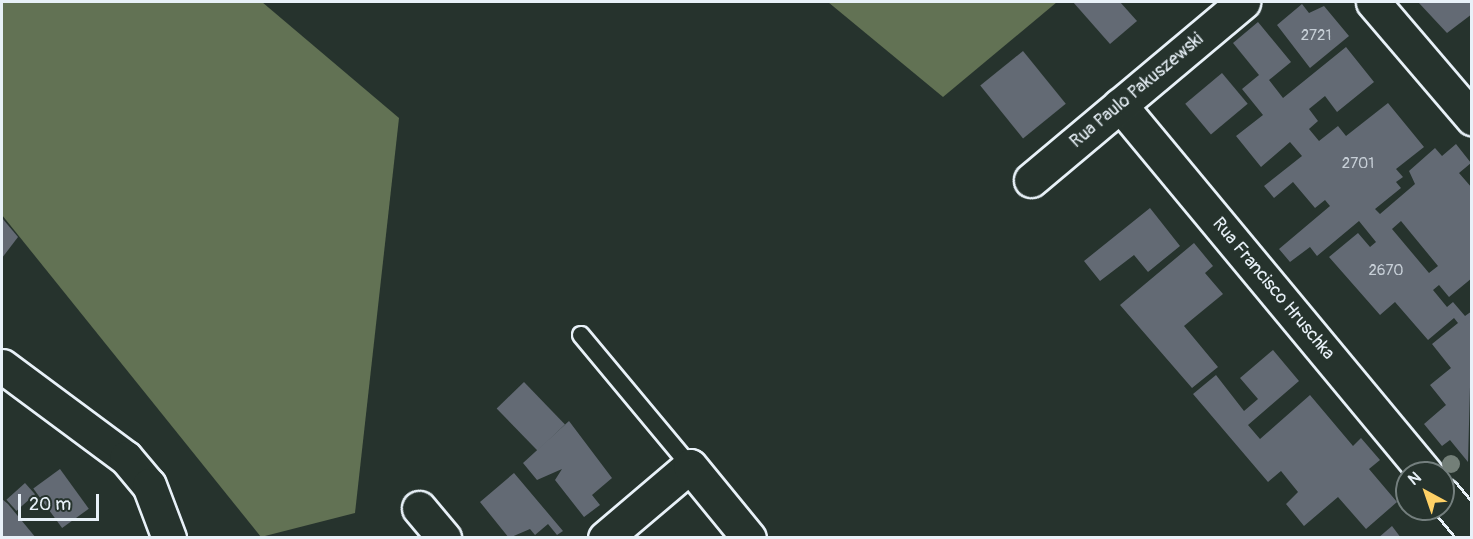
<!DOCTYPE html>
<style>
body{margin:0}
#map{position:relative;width:1473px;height:539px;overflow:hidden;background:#26332d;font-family:Pangolin,sans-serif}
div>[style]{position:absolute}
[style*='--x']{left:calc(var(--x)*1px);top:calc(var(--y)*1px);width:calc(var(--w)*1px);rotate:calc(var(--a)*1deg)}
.green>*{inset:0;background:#627254}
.building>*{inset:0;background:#636a74;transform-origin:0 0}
.roads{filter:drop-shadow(2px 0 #e8f1f8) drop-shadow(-2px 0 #e8f1f8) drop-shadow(0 2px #e8f1f8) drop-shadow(0 -2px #e8f1f8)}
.service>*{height:16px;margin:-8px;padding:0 8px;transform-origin:8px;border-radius:8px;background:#26332d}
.minor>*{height:33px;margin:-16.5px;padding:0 16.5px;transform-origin:16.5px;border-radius:16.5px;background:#26332d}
.secondary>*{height:33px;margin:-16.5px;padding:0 16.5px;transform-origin:16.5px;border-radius:16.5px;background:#26332d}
.trees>*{width:18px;height:18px;margin:-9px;border-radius:50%;background:#737f78}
span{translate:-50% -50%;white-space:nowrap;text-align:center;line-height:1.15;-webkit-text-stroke:6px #26332d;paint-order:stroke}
.number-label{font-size:15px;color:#c7cfd7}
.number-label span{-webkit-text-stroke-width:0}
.street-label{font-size:18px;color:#e8f1f8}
.frame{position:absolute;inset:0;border:3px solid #e8f1f8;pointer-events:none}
.north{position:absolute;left:1395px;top:461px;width:60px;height:60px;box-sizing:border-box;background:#26332d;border:2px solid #747f7e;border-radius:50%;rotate:320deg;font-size:16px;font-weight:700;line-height:24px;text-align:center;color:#e8f1f8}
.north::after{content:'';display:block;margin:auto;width:21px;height:27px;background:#ffd166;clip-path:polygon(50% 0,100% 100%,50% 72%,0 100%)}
.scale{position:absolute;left:18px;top:494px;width:81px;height:27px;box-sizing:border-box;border:3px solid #e8f1f8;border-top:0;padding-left:8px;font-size:18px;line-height:21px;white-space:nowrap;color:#e8f1f8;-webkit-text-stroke:4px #26332d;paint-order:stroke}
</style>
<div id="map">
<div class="green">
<div style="clip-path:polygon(2px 2px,262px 2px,399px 118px,355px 513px,261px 537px,2px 215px)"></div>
<div style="clip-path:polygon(828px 2px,1057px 2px,943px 97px)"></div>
</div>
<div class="building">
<div style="clip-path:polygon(1073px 2px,1120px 2px,1137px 21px,1110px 44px)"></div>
<div style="clip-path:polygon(1418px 2px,1472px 2px,1472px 14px,1447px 33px)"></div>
<div style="clip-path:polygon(1302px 4px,1309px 13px,1324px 6px,1349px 36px,1310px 68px,1277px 25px)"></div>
<div style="clip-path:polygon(evenodd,1258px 22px,1291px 62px,1269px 80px,1283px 98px,1346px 47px,1374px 82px,1337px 112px,1325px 96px,1309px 109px,1318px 121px,1309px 129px,1319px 141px,1338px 126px,1346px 136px,1388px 103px,1424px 147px,1396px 169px,1403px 177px,1396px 182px,1401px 188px,1375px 209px,1380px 214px,1415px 184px,1409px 171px,1435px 148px,1442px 156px,1456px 144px,1471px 163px,1459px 173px,1472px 188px,1472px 278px,1449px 297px,1439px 285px,1433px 290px,1447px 307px,1453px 302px,1465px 316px,1472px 311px,1468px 462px,1450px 440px,1442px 446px,1424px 424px,1446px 405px,1430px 385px,1451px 368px,1432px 344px,1458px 323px,1454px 318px,1428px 340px,1395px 302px,1380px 315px,1329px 257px,1358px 233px,1370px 247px,1376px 242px,1359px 221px,1317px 256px,1310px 247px,1290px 262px,1279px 249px,1330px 206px,1325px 200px,1315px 208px,1293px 182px,1274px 198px,1264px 186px,1302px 156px,1290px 142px,1261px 167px,1236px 136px,1263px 115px,1242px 89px,1259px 75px,1233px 43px,1258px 22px,1401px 221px,1438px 266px,1429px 273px,1392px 229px,1401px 221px)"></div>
<div style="left:1023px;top:51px;width:68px;height:55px;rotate:51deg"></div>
<div style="left:1222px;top:73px;width:40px;height:48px;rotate:50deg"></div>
<div style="clip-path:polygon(1150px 208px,1180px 246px,1148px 272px,1134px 255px,1100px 281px,1084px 261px)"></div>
<div style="clip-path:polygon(2px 218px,18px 237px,2px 258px)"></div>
<div style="clip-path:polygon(1194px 243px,1213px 266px,1205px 273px,1223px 294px,1184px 326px,1218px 367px,1192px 388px,1120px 305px)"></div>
<div style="clip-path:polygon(1273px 350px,1299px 381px,1248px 425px,1260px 439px,1310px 395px,1353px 446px,1361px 438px,1380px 460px,1369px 469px,1397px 502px,1366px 529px,1338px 497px,1304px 526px,1286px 504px,1298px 492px,1281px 471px,1268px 482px,1193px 394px,1216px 375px,1244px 411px,1258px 399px,1240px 378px)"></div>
<div style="left:524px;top:382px;width:59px;height:38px;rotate:46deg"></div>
<div style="clip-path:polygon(569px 421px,612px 478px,592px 495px,600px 505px,584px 517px,555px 480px,562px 469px,537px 480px,523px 463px)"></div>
<div style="left:60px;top:469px;width:49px;height:33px;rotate:54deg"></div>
<div style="clip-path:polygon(514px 473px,563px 531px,557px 535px,548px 524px,535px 535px,530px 529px,509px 538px,480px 502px)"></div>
<div style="left:25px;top:483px;width:15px;height:25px;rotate:48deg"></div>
<div style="clip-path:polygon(2px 499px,8px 504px,36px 538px,2px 538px)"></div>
<div style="clip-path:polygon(1392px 526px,1401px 538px,1378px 538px)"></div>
</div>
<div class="roads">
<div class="service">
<div style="--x:581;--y:335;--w:170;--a:50.2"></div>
</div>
<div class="minor">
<div style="--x:1120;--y:105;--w:478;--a:50.3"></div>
<div style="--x:1031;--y:180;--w:277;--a:-40"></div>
<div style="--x:2;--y:366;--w:154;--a:36.6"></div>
<div style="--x:126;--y:458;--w:35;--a:50"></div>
<div style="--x:149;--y:485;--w:57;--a:69.3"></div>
<div style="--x:1443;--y:495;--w:45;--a:50.4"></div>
<div style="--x:419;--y:508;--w:39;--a:50"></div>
<div style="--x:605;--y:538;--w:111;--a:-40.3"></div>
<div style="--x:690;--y:466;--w:93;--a:50.7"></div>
</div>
<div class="secondary">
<div style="--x:1373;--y:2;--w:153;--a:49.5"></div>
</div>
</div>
<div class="trees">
<div style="left:1451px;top:464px"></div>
</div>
<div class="number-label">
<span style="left:1316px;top:36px">2721</span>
<span style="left:1358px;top:164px">2701</span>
<span style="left:1386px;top:271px">2670</span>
</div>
<div class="street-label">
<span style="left:1137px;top:91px;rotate:-40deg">Rua Paulo Pakuszewski</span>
<span style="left:1273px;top:289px;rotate:50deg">Rua Francisco Hruschka</span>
</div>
<div class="frame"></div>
<div class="north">N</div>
<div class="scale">20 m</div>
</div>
